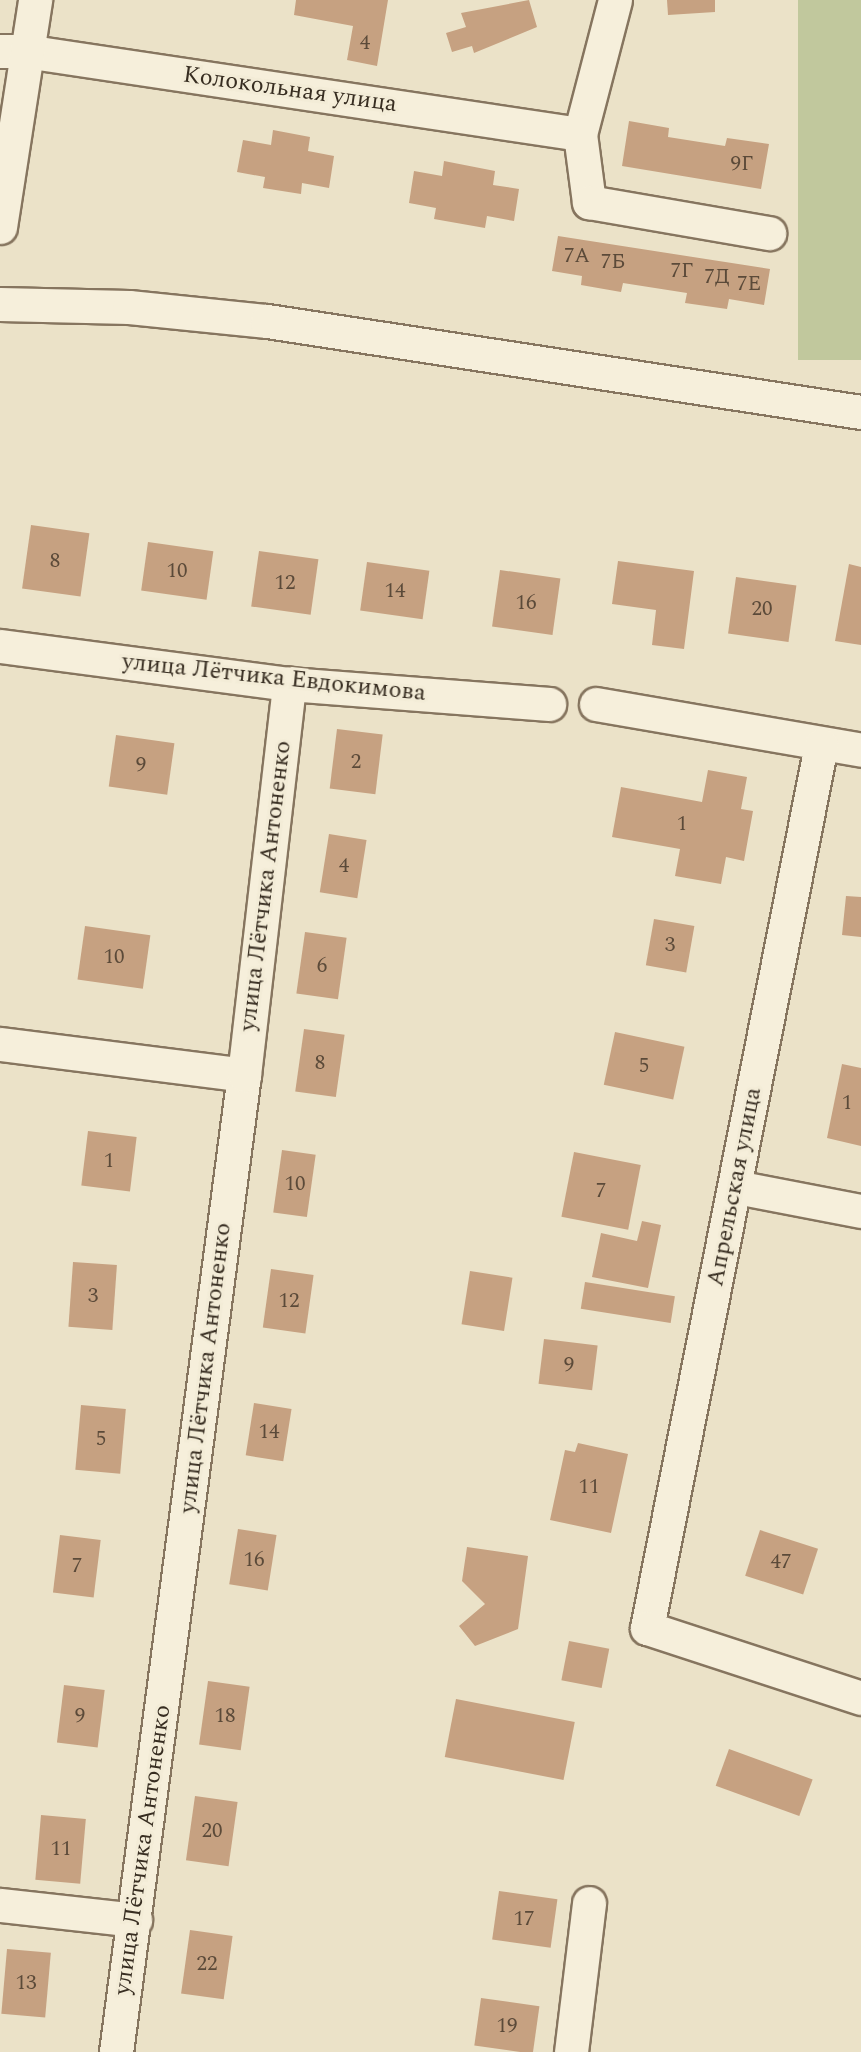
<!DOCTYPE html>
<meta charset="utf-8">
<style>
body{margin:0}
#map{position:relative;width:861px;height:2052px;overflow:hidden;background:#ebe2c8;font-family:Spectral,serif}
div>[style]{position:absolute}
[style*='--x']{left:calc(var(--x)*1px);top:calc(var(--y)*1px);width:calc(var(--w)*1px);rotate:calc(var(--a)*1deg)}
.green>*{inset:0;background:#c1c89d;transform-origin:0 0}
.building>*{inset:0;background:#c6a181;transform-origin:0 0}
.roads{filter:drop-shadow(2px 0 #86755f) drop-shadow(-2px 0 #86755f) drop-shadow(0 2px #86755f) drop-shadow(0 -2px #86755f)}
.minor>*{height:33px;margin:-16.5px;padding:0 16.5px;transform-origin:16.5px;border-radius:16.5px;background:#f6efdb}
span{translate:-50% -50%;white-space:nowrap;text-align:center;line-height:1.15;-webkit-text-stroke:6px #f3ecd7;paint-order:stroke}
.number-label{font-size:21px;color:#5b4a39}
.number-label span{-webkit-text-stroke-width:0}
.street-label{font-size:24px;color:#372d21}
</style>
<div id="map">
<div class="green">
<div style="left:798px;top:0;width:63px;height:360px"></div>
</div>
<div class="building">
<div style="clip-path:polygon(296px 0,388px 0,377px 66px,347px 60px,353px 26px,294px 15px)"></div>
<div style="clip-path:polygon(529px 0,537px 27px,474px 53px,472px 46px,452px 52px,446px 33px,466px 27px,461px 13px)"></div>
<div style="clip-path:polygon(667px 0,715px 0,715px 12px,668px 15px)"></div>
<div style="clip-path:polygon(629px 121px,669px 128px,668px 137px,725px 146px,727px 138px,769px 144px,761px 189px,622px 166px)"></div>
<div style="clip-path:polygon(273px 130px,310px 137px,308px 151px,334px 156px,329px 188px,302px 183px,301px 194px,263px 188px,265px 177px,237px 172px,243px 140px,271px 145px)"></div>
<div style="clip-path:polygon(444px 161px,495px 171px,493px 185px,519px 189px,514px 221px,487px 216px,485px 228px,434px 219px,436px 208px,409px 203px,414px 171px,442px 176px)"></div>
<div style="clip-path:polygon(558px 236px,770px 269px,764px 305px,729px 299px,727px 309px,685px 303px,687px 293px,623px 283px,621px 292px,581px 285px,582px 276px,552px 271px)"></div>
<div style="left:31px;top:525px;width:59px;height:64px;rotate:8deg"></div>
<div style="left:148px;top:542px;width:66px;height:49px;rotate:8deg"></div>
<div style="left:259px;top:551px;width:60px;height:56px;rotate:8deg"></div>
<div style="clip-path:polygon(618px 561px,694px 571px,684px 649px,652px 645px,656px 610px,612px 604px)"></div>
<div style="left:367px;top:562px;width:63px;height:49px;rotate:8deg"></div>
<div style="clip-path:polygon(849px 564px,861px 567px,861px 645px,835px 641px)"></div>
<div style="left:500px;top:570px;width:61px;height:57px;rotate:8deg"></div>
<div style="left:736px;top:577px;width:61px;height:57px;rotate:8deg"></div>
<div style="left:337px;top:729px;width:46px;height:60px;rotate:7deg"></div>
<div style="left:116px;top:735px;width:59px;height:52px;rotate:8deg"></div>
<div style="clip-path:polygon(708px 770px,747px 777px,741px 809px,753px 811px,744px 861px,726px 857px,721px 884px,675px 876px,680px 849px,612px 837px,621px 787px,702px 802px)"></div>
<div style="left:329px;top:834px;width:38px;height:59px;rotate:9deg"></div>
<div style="clip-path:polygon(846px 896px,861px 897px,861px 937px,842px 935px)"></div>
<div style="left:654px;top:919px;width:41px;height:47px;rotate:10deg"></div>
<div style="left:85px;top:926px;width:66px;height:54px;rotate:8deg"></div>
<div style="left:305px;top:932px;width:42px;height:62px;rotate:8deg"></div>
<div style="left:304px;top:1029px;width:41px;height:63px;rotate:8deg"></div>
<div style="left:615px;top:1032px;width:71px;height:54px;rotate:12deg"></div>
<div style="clip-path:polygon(842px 1064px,861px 1068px,861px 1146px,827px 1138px)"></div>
<div style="left:88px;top:1131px;width:49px;height:55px;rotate:7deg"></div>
<div style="left:282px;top:1150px;width:34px;height:63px;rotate:8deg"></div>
<div style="left:574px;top:1152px;width:68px;height:66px;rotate:11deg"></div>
<div style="clip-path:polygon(642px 1221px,661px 1225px,648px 1288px,592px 1277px,601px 1233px,637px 1241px)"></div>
<div style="left:73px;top:1262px;width:44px;height:65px;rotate:4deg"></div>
<div style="left:271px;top:1269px;width:43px;height:59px;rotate:8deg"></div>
<div style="left:470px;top:1271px;width:43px;height:54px;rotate:9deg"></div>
<div style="left:585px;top:1282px;width:91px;height:27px;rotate:9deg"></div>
<div style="left:544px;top:1339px;width:54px;height:45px;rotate:7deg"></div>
<div style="left:254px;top:1403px;width:38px;height:53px;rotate:9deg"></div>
<div style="left:81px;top:1405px;width:45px;height:65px;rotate:5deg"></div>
<div style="clip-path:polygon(578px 1443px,628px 1454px,611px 1533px,550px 1520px,565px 1450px,575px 1452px)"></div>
<div style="left:238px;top:1529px;width:39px;height:56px;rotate:9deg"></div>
<div style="left:760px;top:1530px;width:61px;height:48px;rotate:18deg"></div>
<div style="left:60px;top:1535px;width:41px;height:58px;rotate:7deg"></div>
<div style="clip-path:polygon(467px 1547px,528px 1556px,518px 1629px,475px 1646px,459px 1626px,485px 1604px,462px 1581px)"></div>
<div style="left:569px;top:1641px;width:41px;height:40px;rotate:11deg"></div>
<div style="left:208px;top:1681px;width:42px;height:64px;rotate:8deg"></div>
<div style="left:64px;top:1685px;width:41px;height:58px;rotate:7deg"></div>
<div style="left:456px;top:1699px;width:121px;height:59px;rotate:11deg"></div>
<div style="left:729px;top:1749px;width:89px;height:39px;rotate:20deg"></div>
<div style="left:195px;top:1796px;width:43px;height:65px;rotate:8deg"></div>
<div style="left:41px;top:1815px;width:45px;height:65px;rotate:5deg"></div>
<div style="left:499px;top:1891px;width:59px;height:49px;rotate:8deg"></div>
<div style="left:190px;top:1930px;width:43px;height:64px;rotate:8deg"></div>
<div style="left:7px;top:1949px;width:44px;height:65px;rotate:5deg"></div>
<div style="left:481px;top:1998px;width:59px;height:48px;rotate:8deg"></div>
</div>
<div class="roads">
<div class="minor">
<div style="--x:615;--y:0;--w:138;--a:104.6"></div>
<div style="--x:580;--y:134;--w:69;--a:82.5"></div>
<div style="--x:589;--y:202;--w:183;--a:9.8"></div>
<div style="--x:0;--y:51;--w:25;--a:0"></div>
<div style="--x:25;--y:51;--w:561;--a:8.51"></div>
<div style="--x:0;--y:227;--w:230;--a:-81.2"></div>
<div style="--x:0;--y:304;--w:129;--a:1.3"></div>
<div style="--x:129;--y:307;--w:139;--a:5.8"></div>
<div style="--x:267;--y:321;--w:601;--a:8.71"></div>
<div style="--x:0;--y:646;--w:291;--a:7.5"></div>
<div style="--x:289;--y:684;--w:261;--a:4.4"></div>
<div style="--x:596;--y:704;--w:269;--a:9.8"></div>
<div style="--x:821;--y:745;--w:900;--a:101.15"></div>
<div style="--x:647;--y:1628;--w:225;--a:18.1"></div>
<div style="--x:0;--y:1044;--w:246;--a:7.2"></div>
<div style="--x:736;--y:1187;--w:127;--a:10.9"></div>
<div style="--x:0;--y:1905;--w:136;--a:6.3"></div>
<div style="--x:116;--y:2052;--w:985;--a:-82.54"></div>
<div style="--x:244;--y:1075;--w:394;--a:-83.4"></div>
<div style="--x:571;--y:2052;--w:150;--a:-83.1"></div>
</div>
</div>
<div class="number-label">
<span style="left:365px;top:43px">4</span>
<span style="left:742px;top:164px">9Г</span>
<span style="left:577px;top:256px">7А</span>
<span style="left:613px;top:262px">7Б</span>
<span style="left:682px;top:271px">7Г</span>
<span style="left:717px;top:277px">7Д</span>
<span style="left:749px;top:284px">7Е</span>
<span style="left:55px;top:561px">8</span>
<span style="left:177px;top:571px">10</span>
<span style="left:285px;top:583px">12</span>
<span style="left:395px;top:591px">14</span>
<span style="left:526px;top:603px">16</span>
<span style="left:762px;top:609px">20</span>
<span style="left:356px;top:762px">2</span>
<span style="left:141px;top:765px">9</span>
<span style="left:682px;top:824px">1</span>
<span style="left:344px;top:866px">4</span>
<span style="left:670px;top:945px">3</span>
<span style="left:114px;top:957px">10</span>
<span style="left:322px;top:966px">6</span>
<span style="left:320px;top:1063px">8</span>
<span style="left:644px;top:1066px">5</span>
<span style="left:847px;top:1103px">1</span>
<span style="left:109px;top:1161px">1</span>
<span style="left:295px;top:1184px">10</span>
<span style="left:601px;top:1191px">7</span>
<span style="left:93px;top:1296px">3</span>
<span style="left:289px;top:1301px">12</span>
<span style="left:569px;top:1365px">9</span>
<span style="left:269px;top:1432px">14</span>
<span style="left:101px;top:1439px">5</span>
<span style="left:589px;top:1487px">11</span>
<span style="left:254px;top:1560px">16</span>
<span style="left:781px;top:1562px">47</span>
<span style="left:77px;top:1566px">7</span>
<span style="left:80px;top:1716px">9</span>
<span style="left:225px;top:1716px">18</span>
<span style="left:212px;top:1831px">20</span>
<span style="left:61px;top:1849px">11</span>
<span style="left:524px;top:1919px">17</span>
<span style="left:207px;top:1964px">22</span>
<span style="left:26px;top:1983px">13</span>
<span style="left:507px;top:2026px">19</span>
</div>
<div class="street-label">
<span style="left:290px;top:90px;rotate:8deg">Колокольная улица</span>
<span style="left:274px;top:678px;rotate:6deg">улица Лётчика Евдокимова</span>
<span style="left:266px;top:886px;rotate:-83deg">улица Лётчика Антоненко</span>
<span style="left:735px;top:1187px;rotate:-79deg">Апрельская улица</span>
<span style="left:206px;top:1368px;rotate:-83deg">улица Лётчика Антоненко</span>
<span style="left:143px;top:1850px;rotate:-82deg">улица Лётчика Антоненко</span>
</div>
</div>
